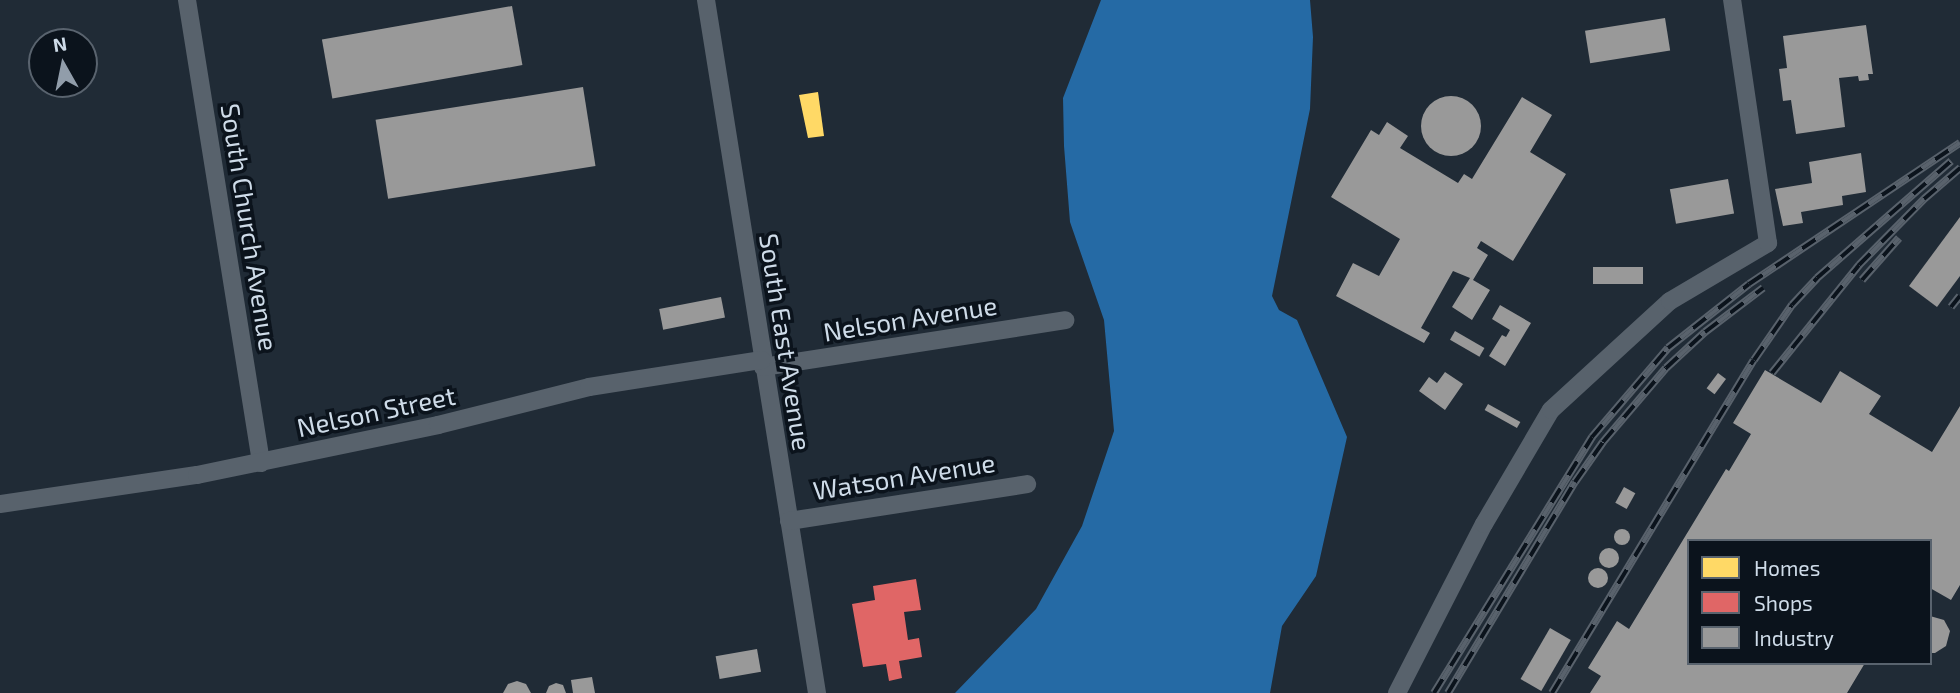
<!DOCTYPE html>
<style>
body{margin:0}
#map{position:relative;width:1960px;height:693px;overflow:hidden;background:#202b36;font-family:"Exo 2",sans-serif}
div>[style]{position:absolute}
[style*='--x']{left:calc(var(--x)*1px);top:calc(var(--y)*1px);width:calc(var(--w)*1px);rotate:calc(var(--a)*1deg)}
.water>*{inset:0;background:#256aa5}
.homes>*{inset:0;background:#ffd966}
.shops>*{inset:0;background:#e06666}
.industry>*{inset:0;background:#999;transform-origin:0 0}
.round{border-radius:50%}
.minor>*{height:18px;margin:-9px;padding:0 9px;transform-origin:9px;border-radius:9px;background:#58626c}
.rail>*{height:8px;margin-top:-4px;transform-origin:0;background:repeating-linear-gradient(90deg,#0b131c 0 16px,#59626c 0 32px);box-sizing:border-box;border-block:2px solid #59626c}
span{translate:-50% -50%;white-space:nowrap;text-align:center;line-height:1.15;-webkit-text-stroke:7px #0b131c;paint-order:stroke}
.street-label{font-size:26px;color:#cedbe8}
.legend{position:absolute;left:1687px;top:539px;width:245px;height:126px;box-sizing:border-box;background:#0b131c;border:2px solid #59636e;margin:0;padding:9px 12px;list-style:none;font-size:21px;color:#cedbe8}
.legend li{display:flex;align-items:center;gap:14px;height:35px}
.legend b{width:35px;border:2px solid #59636e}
.north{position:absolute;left:28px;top:28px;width:70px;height:70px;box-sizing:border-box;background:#0b131c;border:2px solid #59636e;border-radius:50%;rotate:351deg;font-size:19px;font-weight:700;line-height:28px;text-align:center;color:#cedbe8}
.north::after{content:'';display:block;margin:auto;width:24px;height:32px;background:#919daa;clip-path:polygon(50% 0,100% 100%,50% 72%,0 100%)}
</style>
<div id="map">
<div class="water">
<div style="clip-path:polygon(1101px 0,1310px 0,1313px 37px,1310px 109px,1272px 296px,1279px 310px,1297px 320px,1347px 437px,1316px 576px,1282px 626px,1270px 693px,955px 693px,1036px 609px,1082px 526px,1114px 431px,1104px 320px,1070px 222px,1064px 146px,1063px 98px)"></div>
</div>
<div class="homes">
<div style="clip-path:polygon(818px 92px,824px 136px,808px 138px,799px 95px)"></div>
</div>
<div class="shops">
<div style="clip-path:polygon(916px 579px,921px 610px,904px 612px,908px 640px,919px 638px,922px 657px,899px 661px,902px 678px,889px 681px,886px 664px,863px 667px,852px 604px,875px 600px,873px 586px)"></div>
</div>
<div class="industry">
<div style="left:512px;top:6px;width:60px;height:193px;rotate:80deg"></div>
<div style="left:1665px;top:18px;width:33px;height:81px;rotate:81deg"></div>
<div style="clip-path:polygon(1866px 25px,1873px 74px,1868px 74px,1869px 80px,1859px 81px,1858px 76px,1839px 78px,1845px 127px,1796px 134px,1791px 100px,1783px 101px,1779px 69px,1787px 68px,1783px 36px)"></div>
<div style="left:583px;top:87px;width:80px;height:210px;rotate:81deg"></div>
<div class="round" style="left:1421px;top:96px;width:60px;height:60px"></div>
<div style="clip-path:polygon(1522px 97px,1552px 115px,1530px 152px,1566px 174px,1513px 261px,1481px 241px,1477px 248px,1488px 255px,1473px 280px,1490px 290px,1472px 320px,1452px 307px,1470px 278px,1453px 271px,1421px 328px,1430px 333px,1424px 343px,1336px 296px,1353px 263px,1379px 276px,1400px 239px,1331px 197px,1371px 130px,1379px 135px,1387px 122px,1408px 136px,1400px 148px,1458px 183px,1464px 174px,1472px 179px)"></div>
<div style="clip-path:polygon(1861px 153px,1866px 192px,1842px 196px,1843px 205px,1801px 212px,1803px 223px,1783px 226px,1775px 189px,1812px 183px,1809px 162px)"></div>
<div style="left:1728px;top:179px;width:35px;height:59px;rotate:80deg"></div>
<div style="clip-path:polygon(1960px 217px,1960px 276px,1937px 307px,1909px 286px)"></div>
<div style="left:1593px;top:267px;width:50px;height:17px"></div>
<div style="left:721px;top:297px;width:21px;height:63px;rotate:79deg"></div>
<div style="clip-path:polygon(1500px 305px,1531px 323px,1505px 366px,1489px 356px,1502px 335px,1506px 337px,1510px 330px,1492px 319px)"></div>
<div style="left:1455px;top:331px;width:34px;height:10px;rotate:30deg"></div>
<div style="clip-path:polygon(1765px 370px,1821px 403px,1840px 371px,1881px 396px,1869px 414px,1932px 452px,1960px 406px,1960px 585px,1951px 600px,1930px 588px,1930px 541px,1689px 541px,1689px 663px,1865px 663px,1847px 693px,1590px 693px,1601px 676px,1588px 668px,1617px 621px,1629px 629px,1726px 469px,1729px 471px,1751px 434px,1733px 423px)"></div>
<div style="clip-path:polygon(1445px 372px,1463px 384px,1445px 410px,1419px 391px,1429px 377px,1437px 383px)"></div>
<div style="left:1718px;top:373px;width:10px;height:19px;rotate:37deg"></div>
<div style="left:1488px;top:404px;width:37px;height:7px;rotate:29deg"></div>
<div style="left:1624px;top:487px;width:13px;height:18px;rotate:29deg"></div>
<div class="round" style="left:1614px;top:529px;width:16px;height:16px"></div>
<div class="round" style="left:1599px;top:548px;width:20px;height:20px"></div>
<div class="round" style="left:1588px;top:568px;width:20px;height:20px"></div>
<div style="clip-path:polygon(1930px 616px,1944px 620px,1950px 631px,1946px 646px,1935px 653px,1930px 653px)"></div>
<div style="left:1550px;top:628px;width:24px;height:59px;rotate:30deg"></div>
<div style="left:757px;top:649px;width:23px;height:42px;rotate:80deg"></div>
<div style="clip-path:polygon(592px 677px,595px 693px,573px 693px,571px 680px)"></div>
<div style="clip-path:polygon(517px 681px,526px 684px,531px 693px,503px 693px,508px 684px)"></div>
<div style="clip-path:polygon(556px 683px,563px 685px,566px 693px,546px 693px,549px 686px)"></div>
</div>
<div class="minor">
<div style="--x:187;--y:0;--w:469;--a:80.9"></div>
<div style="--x:706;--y:0;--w:702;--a:80.9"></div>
<div style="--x:763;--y:367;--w:306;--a:-8.8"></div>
<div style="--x:0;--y:504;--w:199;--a:-8.4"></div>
<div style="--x:197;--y:475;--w:246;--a:-11.7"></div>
<div style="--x:438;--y:425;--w:156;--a:-14.1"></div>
<div style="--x:589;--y:387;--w:175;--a:-8.9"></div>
<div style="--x:789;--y:521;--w:241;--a:-8.8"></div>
<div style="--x:1397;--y:693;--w:190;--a:-62.8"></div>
<div style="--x:1484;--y:524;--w:132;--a:-59.6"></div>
<div style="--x:1551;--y:410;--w:161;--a:-42.5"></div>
<div style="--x:1670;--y:301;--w:114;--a:-30.6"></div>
<div style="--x:1768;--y:243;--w:246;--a:-98.4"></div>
</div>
<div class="rail">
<div style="--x:1862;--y:280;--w:56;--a:-48.6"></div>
<div style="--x:1951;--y:307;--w:14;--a:-51"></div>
<div style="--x:1772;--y:373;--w:139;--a:-51.1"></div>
<div style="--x:1859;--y:265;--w:93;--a:-45.4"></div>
<div style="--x:1924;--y:199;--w:48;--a:-40.7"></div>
<div style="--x:1434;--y:693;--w:301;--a:-58.3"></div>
<div style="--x:1592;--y:437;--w:117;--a:-49.5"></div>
<div style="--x:1668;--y:348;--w:103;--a:-38.3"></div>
<div style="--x:1749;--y:284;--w:254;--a:-33.8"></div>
<div style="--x:1448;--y:693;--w:246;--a:-59"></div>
<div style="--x:1575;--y:482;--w:49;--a:-55"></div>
<div style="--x:1603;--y:442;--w:97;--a:-49.6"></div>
<div style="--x:1666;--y:368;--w:53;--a:-42.7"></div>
<div style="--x:1705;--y:332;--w:73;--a:-37.2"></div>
<div style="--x:1552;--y:693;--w:389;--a:-58.8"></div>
<div style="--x:1754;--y:360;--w:67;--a:-55.4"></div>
<div style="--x:1792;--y:305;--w:37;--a:-47"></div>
<div style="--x:1817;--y:278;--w:178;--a:-41.1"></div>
</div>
<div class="street-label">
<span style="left:250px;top:227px;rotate:81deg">South Church Avenue</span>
<span style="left:910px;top:318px;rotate:-9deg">Nelson Avenue</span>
<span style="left:786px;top:342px;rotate:81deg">South East Avenue</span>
<span style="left:376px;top:411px;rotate:-12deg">Nelson Street</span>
<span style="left:904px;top:476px;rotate:-9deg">Watson Avenue</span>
</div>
<ul class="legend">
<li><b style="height:19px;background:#ffd966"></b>Homes</li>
<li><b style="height:19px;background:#e06666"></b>Shops</li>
<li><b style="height:19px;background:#999"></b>Industry</li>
</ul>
<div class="north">N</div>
</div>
